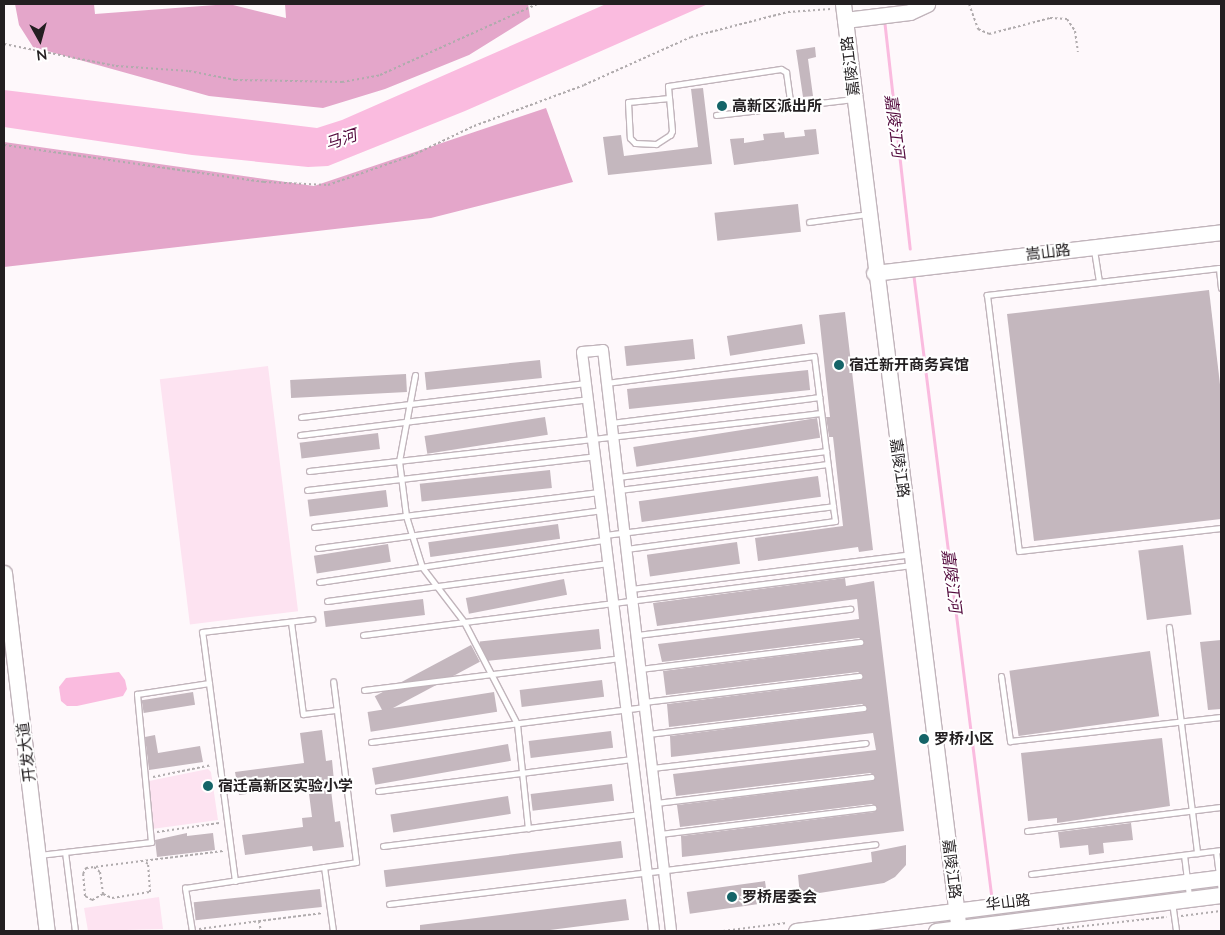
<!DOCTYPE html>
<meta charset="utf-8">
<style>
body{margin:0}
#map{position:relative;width:1225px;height:935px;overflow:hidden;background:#fef8fb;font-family:Lato,"Noto Sans SC",sans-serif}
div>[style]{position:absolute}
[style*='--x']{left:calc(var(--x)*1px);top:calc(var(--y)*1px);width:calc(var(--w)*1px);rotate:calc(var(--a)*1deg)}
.green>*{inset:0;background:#fde3f1;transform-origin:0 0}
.forest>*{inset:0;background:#e4a6ca}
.water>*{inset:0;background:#fabbdf}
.stream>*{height:3px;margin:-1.5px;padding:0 1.5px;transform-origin:1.5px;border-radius:1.5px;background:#fabbdf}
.building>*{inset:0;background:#c4b7be;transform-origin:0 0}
.path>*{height:2px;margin-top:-1px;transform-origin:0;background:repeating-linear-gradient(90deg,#b0abad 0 2.5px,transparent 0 5px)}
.roads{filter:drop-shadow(1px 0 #c1b4bb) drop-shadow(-1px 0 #c1b4bb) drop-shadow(0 1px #c1b4bb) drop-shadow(0 -1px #c1b4bb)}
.lane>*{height:5px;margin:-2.5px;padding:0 2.5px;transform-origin:2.5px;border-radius:2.5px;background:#fff}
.street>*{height:10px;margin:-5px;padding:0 5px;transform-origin:5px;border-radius:5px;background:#fff}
.secondary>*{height:15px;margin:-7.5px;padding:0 7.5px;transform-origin:7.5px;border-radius:7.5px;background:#fff}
.dots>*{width:14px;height:14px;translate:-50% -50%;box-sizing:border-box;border:2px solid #fff;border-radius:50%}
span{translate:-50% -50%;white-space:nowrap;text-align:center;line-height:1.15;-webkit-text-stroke:4px #fff;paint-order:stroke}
.street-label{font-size:15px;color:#231f21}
.poi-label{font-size:15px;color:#231f21;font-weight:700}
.left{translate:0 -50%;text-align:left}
.water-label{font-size:16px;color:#530a3d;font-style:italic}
.frame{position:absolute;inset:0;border:5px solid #231f21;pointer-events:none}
.north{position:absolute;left:15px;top:15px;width:50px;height:50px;-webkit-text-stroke:4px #fff;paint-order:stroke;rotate:173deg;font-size:14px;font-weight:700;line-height:20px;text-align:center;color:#231f21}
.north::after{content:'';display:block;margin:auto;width:18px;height:22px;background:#231f21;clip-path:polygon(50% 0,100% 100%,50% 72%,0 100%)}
</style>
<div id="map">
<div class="green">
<div style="left:268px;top:366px;width:247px;height:109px;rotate:83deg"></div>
<div style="clip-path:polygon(208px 769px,211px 772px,218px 820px,152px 829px,149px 781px)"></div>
<div style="clip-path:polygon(159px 897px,163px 929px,88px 931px,84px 908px)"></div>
</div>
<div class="forest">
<div style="clip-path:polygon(15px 4px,94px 4px,95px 14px,229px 4px,286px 18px,285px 4px,528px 4px,530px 17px,469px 55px,385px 89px,323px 108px,209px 96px,33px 47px,19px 25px)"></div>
<div style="clip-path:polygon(546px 108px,573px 182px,431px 218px,4px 267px,4px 142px,314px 186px)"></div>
</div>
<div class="water">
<div style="clip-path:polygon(606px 4px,708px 4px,465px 111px,328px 166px,308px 167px,192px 155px,4px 127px,4px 90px,317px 128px,342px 120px)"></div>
<div style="clip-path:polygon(119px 672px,125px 680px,127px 689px,123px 696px,77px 706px,67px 706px,61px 701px,59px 687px,66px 678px)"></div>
</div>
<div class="stream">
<div style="--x:884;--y:19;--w:231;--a:83.6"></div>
<div style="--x:913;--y:272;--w:627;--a:82.85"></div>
</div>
<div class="building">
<div style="clip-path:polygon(815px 47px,816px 57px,808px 59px,813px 96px,803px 97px,796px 50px)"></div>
<div style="clip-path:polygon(703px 88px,712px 164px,608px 175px,603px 137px,621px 135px,624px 156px,698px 147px,691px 89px)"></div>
<div style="clip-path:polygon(816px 129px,819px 154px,734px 165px,730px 139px,744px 138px,744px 143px,764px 140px,763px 134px,784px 132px,785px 138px,805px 136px,804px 130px)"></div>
<div style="left:798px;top:204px;width:28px;height:84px;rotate:84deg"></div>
<div style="clip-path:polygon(1209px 290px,1221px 393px,1221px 519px,1034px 541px,1007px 314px)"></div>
<div style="clip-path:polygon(845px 312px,873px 550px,859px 552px,858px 547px,758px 561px,755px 538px,843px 526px,833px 437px,829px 437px,826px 417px,830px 417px,819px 315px)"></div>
<div style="left:802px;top:324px;width:20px;height:76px;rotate:81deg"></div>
<div style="left:693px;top:339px;width:20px;height:69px;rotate:84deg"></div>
<div style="left:540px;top:360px;width:18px;height:116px;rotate:84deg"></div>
<div style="left:808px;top:370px;width:20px;height:182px;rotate:84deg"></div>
<div style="left:406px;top:374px;width:18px;height:116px;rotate:87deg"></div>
<div style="left:545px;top:417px;width:18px;height:122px;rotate:81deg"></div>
<div style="left:817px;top:418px;width:20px;height:186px;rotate:81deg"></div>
<div style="left:378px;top:433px;width:16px;height:79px;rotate:83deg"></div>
<div style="left:550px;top:470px;width:18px;height:131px;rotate:84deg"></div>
<div style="left:818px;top:476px;width:21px;height:181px;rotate:82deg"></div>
<div style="left:386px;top:490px;width:17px;height:79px;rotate:83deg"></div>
<div style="left:558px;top:524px;width:15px;height:131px;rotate:82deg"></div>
<div style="left:737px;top:542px;width:22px;height:91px;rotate:82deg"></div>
<div style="left:388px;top:544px;width:18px;height:75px;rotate:81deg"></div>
<div style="left:1183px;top:545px;width:70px;height:45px;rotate:83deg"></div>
<div style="clip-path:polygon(845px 578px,846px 586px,874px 581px,904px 831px,682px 857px,681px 836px,874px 812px,877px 808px,872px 804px,680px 827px,677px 805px,872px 781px,875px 776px,870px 773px,676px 796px,673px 774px,876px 750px,873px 733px,671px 757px,670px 736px,864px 712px,867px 708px,862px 704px,669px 727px,667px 704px,860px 680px,863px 676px,858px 672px,666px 695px,663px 671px,861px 646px,864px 642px,859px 638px,662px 662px,658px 644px,859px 619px,857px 599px,657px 626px,653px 603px)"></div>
<div style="left:564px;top:579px;width:16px;height:100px;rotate:79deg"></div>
<div style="left:423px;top:599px;width:16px;height:100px;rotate:83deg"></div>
<div style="left:599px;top:629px;width:20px;height:120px;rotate:84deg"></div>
<div style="clip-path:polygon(1221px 640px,1221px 709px,1208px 710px,1200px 642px)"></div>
<div style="left:471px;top:645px;width:19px;height:109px;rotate:62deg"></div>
<div style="left:1150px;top:651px;width:66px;height:142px;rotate:82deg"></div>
<div style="left:602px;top:680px;width:17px;height:83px;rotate:83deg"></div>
<div style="left:193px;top:692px;width:13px;height:52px;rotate:81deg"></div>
<div style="left:494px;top:692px;width:20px;height:128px;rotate:81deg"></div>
<div style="clip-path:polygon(322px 730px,326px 761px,332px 760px,334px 781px,330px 782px,335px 822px,340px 821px,344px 847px,313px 851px,312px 846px,245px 855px,242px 835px,303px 827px,302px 818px,312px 817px,308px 786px,239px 795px,235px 772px,304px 763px,300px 733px)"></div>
<div style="left:611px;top:731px;width:17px;height:83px;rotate:83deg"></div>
<div style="clip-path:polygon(155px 735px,158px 753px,200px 746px,203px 762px,149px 770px,145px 737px)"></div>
<div style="clip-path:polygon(1162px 738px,1170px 806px,1057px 823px,1057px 818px,1028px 821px,1021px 753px)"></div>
<div style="left:508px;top:744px;width:17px;height:138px;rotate:80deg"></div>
<div style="left:612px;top:784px;width:17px;height:82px;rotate:83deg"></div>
<div style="left:508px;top:796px;width:18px;height:119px;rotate:81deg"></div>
<div style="clip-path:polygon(1131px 823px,1133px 840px,1103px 843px,1104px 853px,1089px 855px,1088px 845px,1060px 848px,1058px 832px)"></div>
<div style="clip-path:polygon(187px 833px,187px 836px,213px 833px,215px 850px,157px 857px,155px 840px)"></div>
<div style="left:621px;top:841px;width:17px;height:239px;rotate:83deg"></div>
<div style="clip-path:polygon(906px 845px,906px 865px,895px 877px,884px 883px,800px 896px,798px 875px,872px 862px,871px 852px)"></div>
<div style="left:765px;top:881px;width:22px;height:79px;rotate:82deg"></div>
<div style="left:320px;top:889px;width:18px;height:127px;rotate:84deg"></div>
<div style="clip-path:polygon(626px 899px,629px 920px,542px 931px,420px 931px,420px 925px)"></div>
</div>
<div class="path">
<div style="--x:969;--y:4;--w:27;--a:70"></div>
<div style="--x:978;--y:29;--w:12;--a:24"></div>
<div style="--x:989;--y:34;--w:63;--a:-14.7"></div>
<div style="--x:1050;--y:18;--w:17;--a:3"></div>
<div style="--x:1067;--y:19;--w:14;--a:56"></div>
<div style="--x:1075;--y:31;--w:21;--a:82"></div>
<div style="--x:4;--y:44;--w:114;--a:11.1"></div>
<div style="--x:116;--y:66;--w:73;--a:3.9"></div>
<div style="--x:189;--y:71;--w:47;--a:11.1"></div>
<div style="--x:235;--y:80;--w:107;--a:1.1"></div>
<div style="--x:342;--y:82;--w:39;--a:-10"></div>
<div style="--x:380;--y:75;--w:172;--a:-24.3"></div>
<div style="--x:4;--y:145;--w:263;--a:8.1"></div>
<div style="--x:264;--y:182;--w:64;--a:2.7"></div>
<div style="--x:328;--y:185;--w:88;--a:-19.3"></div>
<div style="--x:411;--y:156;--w:70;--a:-25.5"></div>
<div style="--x:474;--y:126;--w:117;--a:-20.4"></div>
<div style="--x:584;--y:85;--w:117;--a:-24.2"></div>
<div style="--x:691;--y:37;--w:100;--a:-14.5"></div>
<div style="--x:788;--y:12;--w:43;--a:-4"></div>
<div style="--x:153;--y:777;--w:60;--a:-11.5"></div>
<div style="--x:157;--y:832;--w:63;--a:-8.3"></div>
<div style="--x:94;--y:867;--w:8;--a:40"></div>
<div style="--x:100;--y:872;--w:22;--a:82"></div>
<div style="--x:103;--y:894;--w:13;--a:151"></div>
<div style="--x:92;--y:900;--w:8;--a:-150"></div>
<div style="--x:85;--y:896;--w:22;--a:-95"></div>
<div style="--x:83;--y:874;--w:7;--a:-63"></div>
<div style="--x:86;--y:868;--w:138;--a:-7.1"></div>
<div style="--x:103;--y:894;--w:10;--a:24"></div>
<div style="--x:112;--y:898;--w:38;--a:-9"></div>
<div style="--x:150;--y:892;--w:28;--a:-94"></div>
<div style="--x:148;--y:864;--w:5;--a:-143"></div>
<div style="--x:1181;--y:916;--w:40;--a:-7.1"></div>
<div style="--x:259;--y:921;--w:10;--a:79"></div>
<div style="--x:199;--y:929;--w:125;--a:-7.4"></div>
<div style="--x:1057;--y:929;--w:110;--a:-6.3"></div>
<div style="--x:723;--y:931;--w:64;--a:-7.2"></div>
</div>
<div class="roads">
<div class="lane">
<div style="--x:669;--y:98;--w:41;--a:174.4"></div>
<div style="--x:628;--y:102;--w:36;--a:87"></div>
<div style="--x:630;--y:138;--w:7;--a:45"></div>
<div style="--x:635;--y:143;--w:21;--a:3"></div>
<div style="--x:656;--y:144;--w:17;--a:-33"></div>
<div style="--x:670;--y:135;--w:4;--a:-63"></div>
<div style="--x:672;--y:131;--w:33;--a:-95"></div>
<div style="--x:669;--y:98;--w:12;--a:-95"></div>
<div style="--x:668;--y:86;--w:114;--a:-8.6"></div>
<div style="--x:781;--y:69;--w:6;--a:31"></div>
<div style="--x:786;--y:72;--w:28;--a:82"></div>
<div style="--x:790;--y:100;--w:7;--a:56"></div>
<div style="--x:794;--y:106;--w:60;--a:-6.7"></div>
<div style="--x:716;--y:115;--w:79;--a:-6.6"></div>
<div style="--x:809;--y:222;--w:60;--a:-7.7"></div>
<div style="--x:1094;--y:250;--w:32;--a:81"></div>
<div style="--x:1221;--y:288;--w:20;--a:-96"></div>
<div style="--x:1219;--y:268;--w:234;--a:173.4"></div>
<div style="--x:987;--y:295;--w:258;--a:82.9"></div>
<div style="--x:1019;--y:551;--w:203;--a:-6.5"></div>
<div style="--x:415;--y:375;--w:87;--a:100.5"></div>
<div style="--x:399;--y:461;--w:55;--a:82.7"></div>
<div style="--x:406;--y:516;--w:53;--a:72.6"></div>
<div style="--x:422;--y:567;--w:69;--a:52.6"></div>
<div style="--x:464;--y:622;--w:115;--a:62.5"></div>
<div style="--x:517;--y:724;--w:105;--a:84"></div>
<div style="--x:301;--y:417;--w:287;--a:-6.8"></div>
<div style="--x:611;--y:423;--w:210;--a:-7.1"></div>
<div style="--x:300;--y:435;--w:290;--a:-7.1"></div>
<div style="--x:309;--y:471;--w:515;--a:-6.46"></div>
<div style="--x:618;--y:477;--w:210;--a:-7.1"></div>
<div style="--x:307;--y:490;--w:290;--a:-6.7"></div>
<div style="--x:619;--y:490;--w:210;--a:-7.1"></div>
<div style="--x:314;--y:527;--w:287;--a:-7"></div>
<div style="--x:605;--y:535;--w:230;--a:-7.2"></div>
<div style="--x:833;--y:506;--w:151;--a:-97.2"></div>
<div style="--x:814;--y:356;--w:209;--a:172.6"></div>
<div style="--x:318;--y:548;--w:287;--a:-7.6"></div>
<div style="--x:626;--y:549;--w:211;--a:-7.6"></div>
<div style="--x:835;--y:521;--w:15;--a:-98"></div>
<div style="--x:319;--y:582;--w:289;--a:-8.4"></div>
<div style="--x:631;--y:589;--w:282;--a:-7.1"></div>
<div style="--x:327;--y:601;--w:284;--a:-7.7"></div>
<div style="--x:291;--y:622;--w:93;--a:82.6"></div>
<div style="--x:303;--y:714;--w:34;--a:-7"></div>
<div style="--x:1169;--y:627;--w:228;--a:82.9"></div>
<div style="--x:363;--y:635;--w:553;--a:-7.27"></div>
<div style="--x:637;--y:635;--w:215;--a:-7"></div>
<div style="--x:640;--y:669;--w:222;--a:-7"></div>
<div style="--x:1001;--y:676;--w:66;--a:82.1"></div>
<div style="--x:1010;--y:741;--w:212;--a:-6.5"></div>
<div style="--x:364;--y:690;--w:258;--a:-7.1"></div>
<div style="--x:644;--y:702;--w:217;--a:-6.9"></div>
<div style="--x:648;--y:734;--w:217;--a:-6.9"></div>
<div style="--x:371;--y:742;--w:276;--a:-7.3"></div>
<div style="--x:652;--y:768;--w:215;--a:-6.7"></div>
<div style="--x:378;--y:791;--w:256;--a:-7.2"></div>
<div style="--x:656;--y:803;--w:217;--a:-6.9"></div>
<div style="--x:1027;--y:831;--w:195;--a:-7.1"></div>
<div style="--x:660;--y:834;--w:215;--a:-7"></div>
<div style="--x:383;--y:846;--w:258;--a:-7.1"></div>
<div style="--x:1216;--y:851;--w:41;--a:83"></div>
<div style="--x:65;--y:852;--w:80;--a:82.8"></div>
<div style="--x:39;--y:855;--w:113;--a:-6.6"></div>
<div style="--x:151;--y:842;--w:149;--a:-95.4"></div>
<div style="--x:137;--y:694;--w:73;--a:-8.7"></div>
<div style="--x:1184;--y:855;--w:41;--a:83"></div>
<div style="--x:324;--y:867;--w:65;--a:82"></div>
<div style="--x:1031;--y:874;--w:192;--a:-7.2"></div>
<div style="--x:235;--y:881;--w:251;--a:-97.5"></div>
<div style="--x:202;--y:632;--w:111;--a:-6.7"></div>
<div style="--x:1172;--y:902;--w:29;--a:82"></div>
<div style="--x:389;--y:904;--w:490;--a:-7"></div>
<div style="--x:192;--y:931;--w:44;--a:-99.2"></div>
<div style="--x:185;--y:888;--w:173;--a:-8.6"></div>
<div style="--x:356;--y:862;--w:182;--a:-97.2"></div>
</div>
<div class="street">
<div style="--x:654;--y:931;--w:583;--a:-97.09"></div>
<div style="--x:582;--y:352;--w:21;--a:-5"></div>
<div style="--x:603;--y:350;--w:585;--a:83.32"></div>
</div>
<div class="secondary">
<div style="--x:843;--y:4;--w:934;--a:82.87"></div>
<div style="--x:845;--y:20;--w:65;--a:-7"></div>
<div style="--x:910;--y:12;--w:19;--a:-25"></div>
<div style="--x:874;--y:273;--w:349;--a:-6.7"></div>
<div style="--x:4;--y:573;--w:361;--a:83.2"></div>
<div style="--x:796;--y:931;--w:428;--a:-7.2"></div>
<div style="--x:936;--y:931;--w:287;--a:-7.2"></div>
</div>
</div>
<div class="dots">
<div style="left:722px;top:106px;background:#156468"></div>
<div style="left:839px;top:365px;background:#156468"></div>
<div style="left:924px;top:739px;background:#156468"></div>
<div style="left:208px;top:786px;background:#156468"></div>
<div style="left:732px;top:897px;background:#156468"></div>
</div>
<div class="street-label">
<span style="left:850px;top:66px;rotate:-97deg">嘉陵江路</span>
<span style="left:1048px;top:252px;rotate:-7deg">嵩山路</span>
<span style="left:900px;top:468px;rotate:82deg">嘉陵江路</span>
<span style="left:26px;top:752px;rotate:-97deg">开发大道</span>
<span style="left:952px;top:869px;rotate:83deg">嘉陵江路</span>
<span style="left:1008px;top:902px;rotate:-7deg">华山路</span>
</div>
<div class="poi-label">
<span class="left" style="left:732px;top:106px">高新区派出所</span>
<span class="left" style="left:849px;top:365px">宿迁新开商务宾馆</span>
<span class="left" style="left:934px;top:739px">罗桥小区</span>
<span class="left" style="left:218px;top:786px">宿迁高新区实验小学</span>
<span class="left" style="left:742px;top:897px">罗桥居委会</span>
</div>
<div class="water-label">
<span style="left:895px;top:126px;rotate:83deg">嘉陵江河</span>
<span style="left:341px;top:139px;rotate:-18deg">马河</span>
<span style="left:952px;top:581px;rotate:83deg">嘉陵江河</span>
</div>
<div class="frame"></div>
<div class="north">N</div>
</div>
